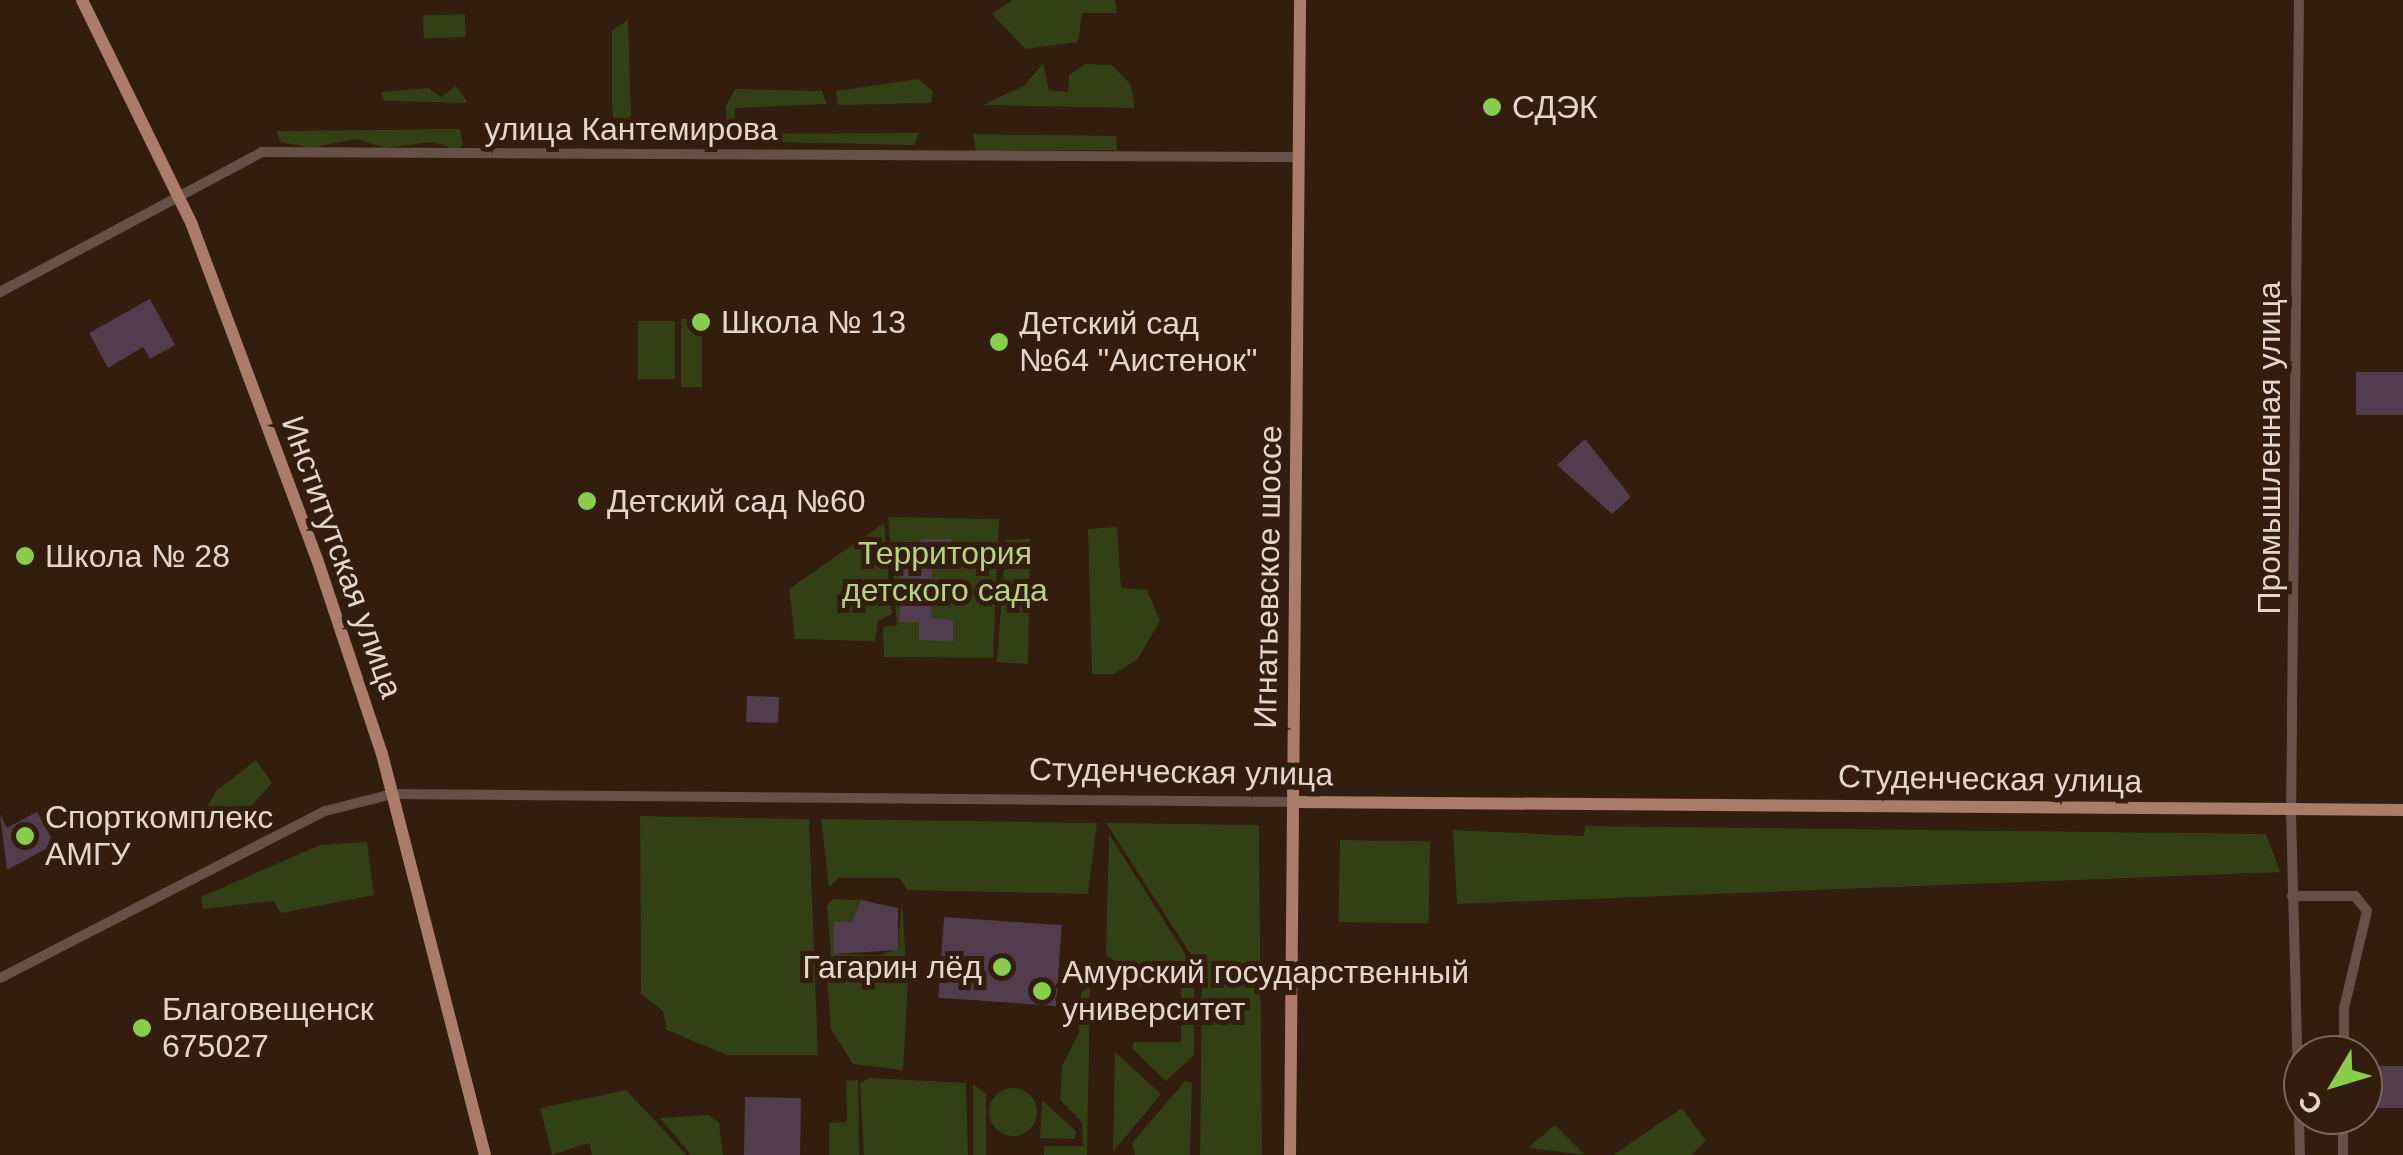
<!DOCTYPE html>
<meta charset="utf-8">
<style>
body{margin:0}
#map{position:relative;width:2403px;height:1155px;overflow:hidden;background:#321d0f;font-family:Arial,sans-serif}
div>[style]{position:absolute}
[style*='--x']{left:calc(var(--x)*1px);top:calc(var(--y)*1px);width:calc(var(--w)*1px);rotate:calc(var(--a)*1deg)}
.green>*{inset:0;background:#333f14;transform-origin:0 0}
.round{border-radius:50%}
.building>*{inset:0;background:#523d4e;transform-origin:0 0}
.minor>*{height:10px;margin:-5px;padding:0 5px;transform-origin:5px;border-radius:5px;background:#675047}
.major>*{height:12px;margin:-6px;padding:0 6px;transform-origin:6px;border-radius:6px;background:#aa7c69}
.dots>*{width:28px;height:28px;translate:-50% -50%;box-sizing:border-box;border:5px solid #321d0f;border-radius:50%}
span{translate:-50% -50%;white-space:nowrap;text-align:center;line-height:1.15;-webkit-text-stroke:10px #321d0f;paint-order:stroke}
.poi-label{font-size:32px;color:#e4d6cd}
.left{translate:0 -50%;text-align:left}
.right{translate:-100% -50%;text-align:right}
.street-label{font-size:32px;color:#e4d6cd}
.park-label{font-size:32px;color:#b9d183}
.north{position:absolute;left:2283px;top:1035px;width:100px;height:100px;box-sizing:border-box;background:#321d0f;border:2px solid #79675b;border-radius:50%;rotate:232deg;font-size:28px;font-weight:700;line-height:40px;text-align:center;color:#e4d6cd}
.north::after{content:'';display:block;margin:auto;width:35px;height:45px;background:#87cf4a;clip-path:polygon(50% 0,100% 100%,50% 72%,0 100%)}
</style>
<div id="map">
<div class="green">
<div style="clip-path:polygon(1012px 0,1115px 0,1117px 13px,1082px 13px,1078px 42px,1025px 49px,992px 14px)"></div>
<div style="left:465px;top:14px;width:23px;height:42px;rotate:88deg"></div>
<div style="clip-path:polygon(628px 20px,631px 115px,623px 127px,614px 125px,612px 106px,612px 30px)"></div>
<div style="clip-path:polygon(1043px 63px,1049px 90px,1068px 92px,1069px 75px,1085px 64px,1112px 65px,1131px 85px,1135px 108px,982px 105px,1024px 86px)"></div>
<div style="clip-path:polygon(918px 79px,933px 91px,931px 103px,838px 105px,836px 91px)"></div>
<div style="clip-path:polygon(456px 86px,468px 103px,384px 101px,381px 92px,429px 88px,441px 97px)"></div>
<div style="clip-path:polygon(735px 89px,822px 91px,827px 104px,735px 108px,735px 134px,919px 133px,914px 145px,727px 141px,726px 106px)"></div>
<div style="clip-path:polygon(460px 129px,463px 146px,455px 149px,431px 142px,386px 148px,355px 139px,311px 148px,281px 142px,276px 131px)"></div>
<div style="clip-path:polygon(973px 134px,1116px 136px,1117px 150px,976px 151px)"></div>
<div style="left:681px;top:319px;width:21px;height:68px"></div>
<div style="left:638px;top:321px;width:37px;height:58px"></div>
<div style="clip-path:polygon(888px 517px,999px 519px,993px 658px,884px 657px,883px 627px,897px 625px)"></div>
<div style="clip-path:polygon(884px 523px,892px 614px,878px 621px,875px 641px,795px 639px,789px 589px)"></div>
<div style="clip-path:polygon(1117px 527px,1121px 588px,1147px 590px,1160px 621px,1137px 660px,1113px 674px,1092px 674px,1088px 529px)"></div>
<div style="clip-path:polygon(1030px 539px,1028px 664px,997px 662px,1006px 540px)"></div>
<div style="clip-path:polygon(256px 760px,272px 783px,232px 827px,217px 827px,204px 812px,216px 791px)"></div>
<div style="clip-path:polygon(640px 816px,809px 819px,818px 1055px,727px 1055px,667px 1030px,663px 1011px,641px 994px)"></div>
<div style="clip-path:polygon(821px 819px,1097px 823px,1088px 894px,907px 890px,899px 878px,839px 878px,829px 887px)"></div>
<div style="clip-path:polygon(1106px 823px,1259px 825px,1262px 1155px,1200px 1155px,1202px 972px)"></div>
<div style="clip-path:polygon(1585px 826px,2266px 834px,2280px 872px,1457px 904px,1453px 830px,1584px 836px)"></div>
<div style="clip-path:polygon(1109px 834px,1193px 966px,1120px 964px,1106px 955px)"></div>
<div style="left:1340px;top:840px;width:90px;height:82px;rotate:1deg"></div>
<div style="clip-path:polygon(367px 842px,374px 895px,281px 913px,273px 901px,203px 909px,201px 897px,320px 845px)"></div>
<div style="clip-path:polygon(833px 899px,861px 900px,852px 922px,834px 922px,834px 954px,879px 955px,898px 949px,902px 899px,906px 967px,832px 969px,827px 906px)"></div>
<div style="clip-path:polygon(834px 972px,898px 975px,908px 983px,903px 1070px,853px 1064px,831px 1029px,827px 979px)"></div>
<div style="clip-path:polygon(1102px 975px,1194px 979px,1194px 1055px,1166px 1081px,1133px 1049px,1133px 1042px,1181px 1042px,1181px 987px,1090px 986px,1087px 1155px,1044px 1155px,1044px 1146px,1083px 1146px,1082px 1122px,1060px 1100px,1062px 1066px,1079px 1033px,1081px 993px)"></div>
<div style="clip-path:polygon(1115px 1052px,1161px 1094px,1113px 1152px,1113px 1151px)"></div>
<div style="clip-path:polygon(869px 1078px,966px 1083px,968px 1155px,864px 1155px,860px 1083px)"></div>
<div style="clip-path:polygon(858px 1080px,859px 1155px,829px 1155px,829px 1123px,847px 1122px,846px 1081px)"></div>
<div style="clip-path:polygon(1185px 1081px,1192px 1083px,1190px 1155px,1135px 1155px,1132px 1143px)"></div>
<div style="clip-path:polygon(973px 1084px,986px 1094px,986px 1155px,973px 1155px)"></div>
<div class="round" style="left:989px;top:1088px;width:48px;height:48px"></div>
<div style="clip-path:polygon(626px 1090px,687px 1155px,592px 1155px,589px 1143px,552px 1155px,540px 1108px)"></div>
<div style="clip-path:polygon(1042px 1100px,1076px 1131px,1075px 1139px,1040px 1138px)"></div>
<div style="clip-path:polygon(1682px 1108px,1706px 1141px,1691px 1155px,1613px 1155px)"></div>
<div style="clip-path:polygon(708px 1115px,719px 1123px,723px 1155px,691px 1155px,660px 1118px)"></div>
<div style="clip-path:polygon(1555px 1125px,1585px 1155px,1528px 1148px)"></div>
</div>
<div class="building">
<div style="clip-path:polygon(150px 299px,175px 345px,150px 359px,143px 347px,108px 368px,89px 333px)"></div>
<div style="left:2356px;top:372px;width:47px;height:43px"></div>
<div style="clip-path:polygon(1585px 439px,1631px 497px,1612px 514px,1557px 465px)"></div>
<div style="clip-path:polygon(920px 539px,951px 539px,952px 559px,932px 559px,932px 578px,952px 579px,952px 601px,931px 600px,931px 618px,953px 620px,953px 641px,919px 640px,919px 622px,900px 622px,900px 600px,918px 600px,918px 578px,900px 578px,900px 559px,919px 559px)"></div>
<div style="left:747px;top:696px;width:32px;height:26px;rotate:2deg"></div>
<div style="clip-path:polygon(37px 812px,55px 844px,7px 870px,0 814px,7px 828px)"></div>
<div style="clip-path:polygon(861px 900px,898px 908px,898px 950px,834px 954px,834px 922px,852px 922px)"></div>
<div style="left:944px;top:917px;width:118px;height:81px;rotate:4deg"></div>
<div style="left:2378px;top:1066px;width:25px;height:42px"></div>
<div style="left:745px;top:1097px;width:56px;height:58px;rotate:1deg"></div>
</div>
<div class="minor">
<div style="--x:2299;--y:0;--w:813;--a:90.56"></div>
<div style="--x:2291;--y:813;--w:342;--a:88.5"></div>
<div style="--x:0;--y:292;--w:297;--a:-28.1"></div>
<div style="--x:262;--y:152;--w:1036;--a:0.28"></div>
<div style="--x:2292;--y:896;--w:63;--a:0"></div>
<div style="--x:2355;--y:896;--w:19;--a:51"></div>
<div style="--x:2367;--y:911;--w:100;--a:103.3"></div>
<div style="--x:2344;--y:1008;--w:47;--a:90"></div>
<div style="--x:0;--y:978;--w:365;--a:-27.2"></div>
<div style="--x:325;--y:811;--w:69;--a:-14.2"></div>
<div style="--x:392;--y:794;--w:905;--a:0.51"></div>
<div style="--x:2343;--y:1155;--w:40;--a:-90"></div>
</div>
<div class="major">
<div style="--x:82;--y:0;--w:250;--a:63.9"></div>
<div style="--x:192;--y:225;--w:357;--a:69.5"></div>
<div style="--x:317;--y:559;--w:206;--a:71.6"></div>
<div style="--x:382;--y:754;--w:414;--a:75.6"></div>
<div style="--x:1297;--y:802;--w:1106;--a:0.41"></div>
<div style="--x:1290;--y:1155;--w:1155;--a:-89.5"></div>
</div>
<div class="dots">
<div style="left:1492px;top:107px;background:#87cf4a"></div>
<div style="left:701px;top:322px;background:#87cf4a"></div>
<div style="left:999px;top:342px;background:#87cf4a"></div>
<div style="left:587px;top:501px;background:#87cf4a"></div>
<div style="left:25px;top:556px;background:#87cf4a"></div>
<div style="left:25px;top:836px;background:#87cf4a"></div>
<div style="left:1002px;top:967px;background:#87cf4a"></div>
<div style="left:1042px;top:991px;background:#87cf4a"></div>
<div style="left:142px;top:1028px;background:#87cf4a"></div>
</div>
<div class="poi-label">
<span class="left" style="left:1512px;top:107px">СДЭК</span>
<span class="left" style="left:721px;top:322px">Школа № 13</span>
<span class="left" style="left:1019px;top:342px">Детский сад<br>№64 "Аистенок"</span>
<span class="left" style="left:607px;top:501px">Детский сад №60</span>
<span class="left" style="left:45px;top:556px">Школа № 28</span>
<span class="left" style="left:45px;top:836px">Спорткомплекс<br>АМГУ</span>
<span class="right" style="left:982px;top:967px">Гагарин лёд</span>
<span class="left" style="left:1062px;top:991px">Амурский государственный<br>университет</span>
<span class="left" style="left:162px;top:1028px">Благовещенск<br>675027</span>
</div>
<div class="street-label">
<span style="left:631px;top:129px">улица Кантемирова</span>
<span style="left:2269px;top:448px;rotate:-90deg">Промышленная улица</span>
<span style="left:342px;top:557px;rotate:70deg">Институтская улица</span>
<span style="left:1268px;top:577px;rotate:-89deg">Игнатьевское шоссе</span>
<span style="left:1181px;top:772px;rotate:1deg">Студенческая улица</span>
<span style="left:1990px;top:779px;rotate:1deg">Студенческая улица</span>
</div>
<div class="park-label">
<span style="left:945px;top:572px">Территория<br>детского сада</span>
</div>
<div class="north">С</div>
</div>
